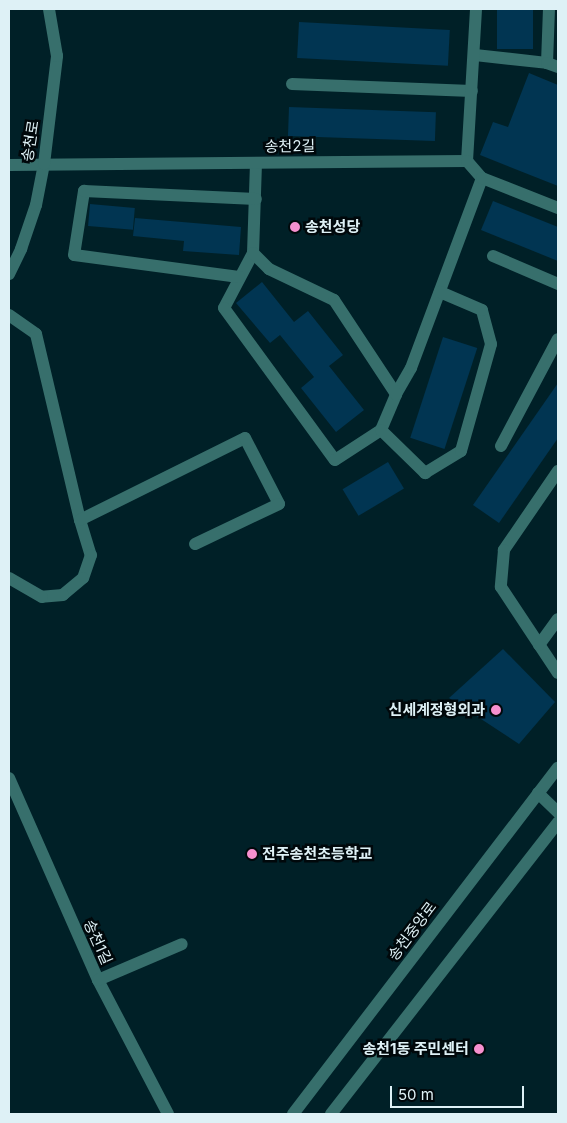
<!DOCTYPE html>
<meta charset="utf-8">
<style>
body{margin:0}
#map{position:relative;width:567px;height:1123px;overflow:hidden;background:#002027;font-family:Inter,"Noto Sans KR",sans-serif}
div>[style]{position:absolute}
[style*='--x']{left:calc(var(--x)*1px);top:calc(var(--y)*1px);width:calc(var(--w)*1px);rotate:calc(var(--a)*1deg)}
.building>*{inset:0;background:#013552;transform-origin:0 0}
.minor>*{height:12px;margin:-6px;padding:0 6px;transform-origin:6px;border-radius:6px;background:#376f6c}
.dots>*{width:14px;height:14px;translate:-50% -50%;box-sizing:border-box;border:2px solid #00080b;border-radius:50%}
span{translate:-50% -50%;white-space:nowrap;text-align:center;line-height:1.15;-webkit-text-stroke:5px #00080b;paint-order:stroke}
.street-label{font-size:15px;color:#def1f6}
.poi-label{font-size:15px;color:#def1f6;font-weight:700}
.left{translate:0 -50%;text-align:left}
.right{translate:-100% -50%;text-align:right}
.frame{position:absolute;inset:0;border:10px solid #def1f6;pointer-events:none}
.scale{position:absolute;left:390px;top:1086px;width:134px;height:22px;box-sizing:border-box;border:2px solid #def1f6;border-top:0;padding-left:6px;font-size:15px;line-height:18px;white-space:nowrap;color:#def1f6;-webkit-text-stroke:4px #00080b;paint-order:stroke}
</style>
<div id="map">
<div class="building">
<div style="left:497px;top:9px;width:36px;height:40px"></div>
<div style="left:299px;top:22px;width:151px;height:36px;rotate:3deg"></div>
<div style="clip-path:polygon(529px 73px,558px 85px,558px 186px,480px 155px,493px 122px,508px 127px)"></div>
<div style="left:289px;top:107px;width:147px;height:29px;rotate:2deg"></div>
<div style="clip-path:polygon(493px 201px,558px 227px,558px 261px,481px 230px)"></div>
<div style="left:90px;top:204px;width:45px;height:22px;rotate:5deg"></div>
<div style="clip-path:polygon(135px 218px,241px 227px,239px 255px,183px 251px,184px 241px,133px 236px)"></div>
<div style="clip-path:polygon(262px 282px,294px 322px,308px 311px,343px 355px,329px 366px,364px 410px,336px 432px,301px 388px,314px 377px,280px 335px,270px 343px,236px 303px)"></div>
<div style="left:443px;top:337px;width:36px;height:106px;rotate:18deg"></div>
<div style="clip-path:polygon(558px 383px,558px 438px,499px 523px,473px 505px)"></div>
<div style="left:388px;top:462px;width:31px;height:53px;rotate:59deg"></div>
<div style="clip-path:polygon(503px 649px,555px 702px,519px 744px,449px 698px)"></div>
</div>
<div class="minor">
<div style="--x:475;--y:55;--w:72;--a:6.3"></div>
<div style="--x:547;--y:63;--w:54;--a:-87.9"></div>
<div style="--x:547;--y:63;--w:12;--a:20"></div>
<div style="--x:292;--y:84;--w:180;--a:2.2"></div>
<div style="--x:467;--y:161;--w:152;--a:-86.6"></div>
<div style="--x:256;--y:163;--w:90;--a:91.9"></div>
<div style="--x:253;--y:253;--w:62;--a:117.8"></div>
<div style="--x:224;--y:308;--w:188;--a:53.9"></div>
<div style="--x:335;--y:460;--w:55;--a:-33.1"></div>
<div style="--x:381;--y:430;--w:39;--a:-67"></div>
<div style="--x:396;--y:394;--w:30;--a:-60"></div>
<div style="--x:411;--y:368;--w:203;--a:-69.5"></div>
<div style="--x:9;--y:165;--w:458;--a:-0.5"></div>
<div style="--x:467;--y:161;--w:23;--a:49"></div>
<div style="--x:482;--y:178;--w:82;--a:21.5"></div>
<div style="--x:253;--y:253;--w:23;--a:45"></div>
<div style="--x:269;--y:269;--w:72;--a:25.5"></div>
<div style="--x:334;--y:300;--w:113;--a:56.6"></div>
<div style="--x:493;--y:256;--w:71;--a:23.3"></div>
<div style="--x:9;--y:274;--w:28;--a:-64"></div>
<div style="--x:21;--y:249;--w:46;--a:-71.2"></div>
<div style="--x:36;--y:205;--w:42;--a:-79"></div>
<div style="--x:44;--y:164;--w:109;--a:-83.1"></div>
<div style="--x:57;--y:56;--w:48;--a:-99.7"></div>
<div style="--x:239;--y:277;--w:166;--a:-172.4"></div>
<div style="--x:74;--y:255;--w:65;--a:-81.1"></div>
<div style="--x:84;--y:191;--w:172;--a:2.7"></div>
<div style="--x:9;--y:315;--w:33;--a:35"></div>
<div style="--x:36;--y:334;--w:191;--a:76.7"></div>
<div style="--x:80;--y:520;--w:37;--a:73"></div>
<div style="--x:91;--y:555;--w:24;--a:109"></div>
<div style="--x:83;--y:578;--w:26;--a:140"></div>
<div style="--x:63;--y:595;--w:21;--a:175"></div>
<div style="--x:42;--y:597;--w:38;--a:-150"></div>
<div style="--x:381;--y:430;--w:62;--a:44.3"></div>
<div style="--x:425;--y:473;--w:42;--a:-31.4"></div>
<div style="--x:461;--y:451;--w:111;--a:-74.3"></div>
<div style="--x:491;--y:344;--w:35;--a:-105"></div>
<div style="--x:482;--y:310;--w:46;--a:-156.8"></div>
<div style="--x:501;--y:446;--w:121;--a:-62"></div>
<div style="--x:558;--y:471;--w:96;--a:124.4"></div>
<div style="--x:504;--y:550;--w:37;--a:95"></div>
<div style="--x:501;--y:587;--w:103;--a:56.5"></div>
<div style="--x:80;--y:520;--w:184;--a:-26.4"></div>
<div style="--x:245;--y:438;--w:74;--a:62.7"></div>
<div style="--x:279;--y:504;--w:93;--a:154.5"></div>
<div style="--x:539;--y:645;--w:32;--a:-54"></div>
<div style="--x:9;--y:778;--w:221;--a:66.2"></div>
<div style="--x:98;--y:980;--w:151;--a:62.4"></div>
<div style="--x:538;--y:793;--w:28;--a:44"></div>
<div style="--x:98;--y:980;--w:91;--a:-23.2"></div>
<div style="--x:293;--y:1114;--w:436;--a:-52.6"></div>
<div style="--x:331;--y:1114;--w:370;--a:-52.1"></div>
</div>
<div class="dots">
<div style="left:295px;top:227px;background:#f690cf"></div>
<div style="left:496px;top:710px;background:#f690cf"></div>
<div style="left:252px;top:854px;background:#f690cf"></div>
<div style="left:479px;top:1049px;background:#f690cf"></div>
</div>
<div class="street-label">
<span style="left:30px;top:141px;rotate:-81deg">송천로</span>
<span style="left:290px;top:146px;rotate:-1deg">송천2길</span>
<span style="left:412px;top:931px;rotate:-53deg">송천중앙로</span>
<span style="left:98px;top:942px;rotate:66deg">송천1길</span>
</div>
<div class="poi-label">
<span class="left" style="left:305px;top:227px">송천성당</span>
<span class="right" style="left:485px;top:710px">신세계정형외과</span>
<span class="left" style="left:262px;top:854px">전주송천초등학교</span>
<span class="right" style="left:469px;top:1049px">송천1동 주민센터</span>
</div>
<div class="frame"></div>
<div class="scale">50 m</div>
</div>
